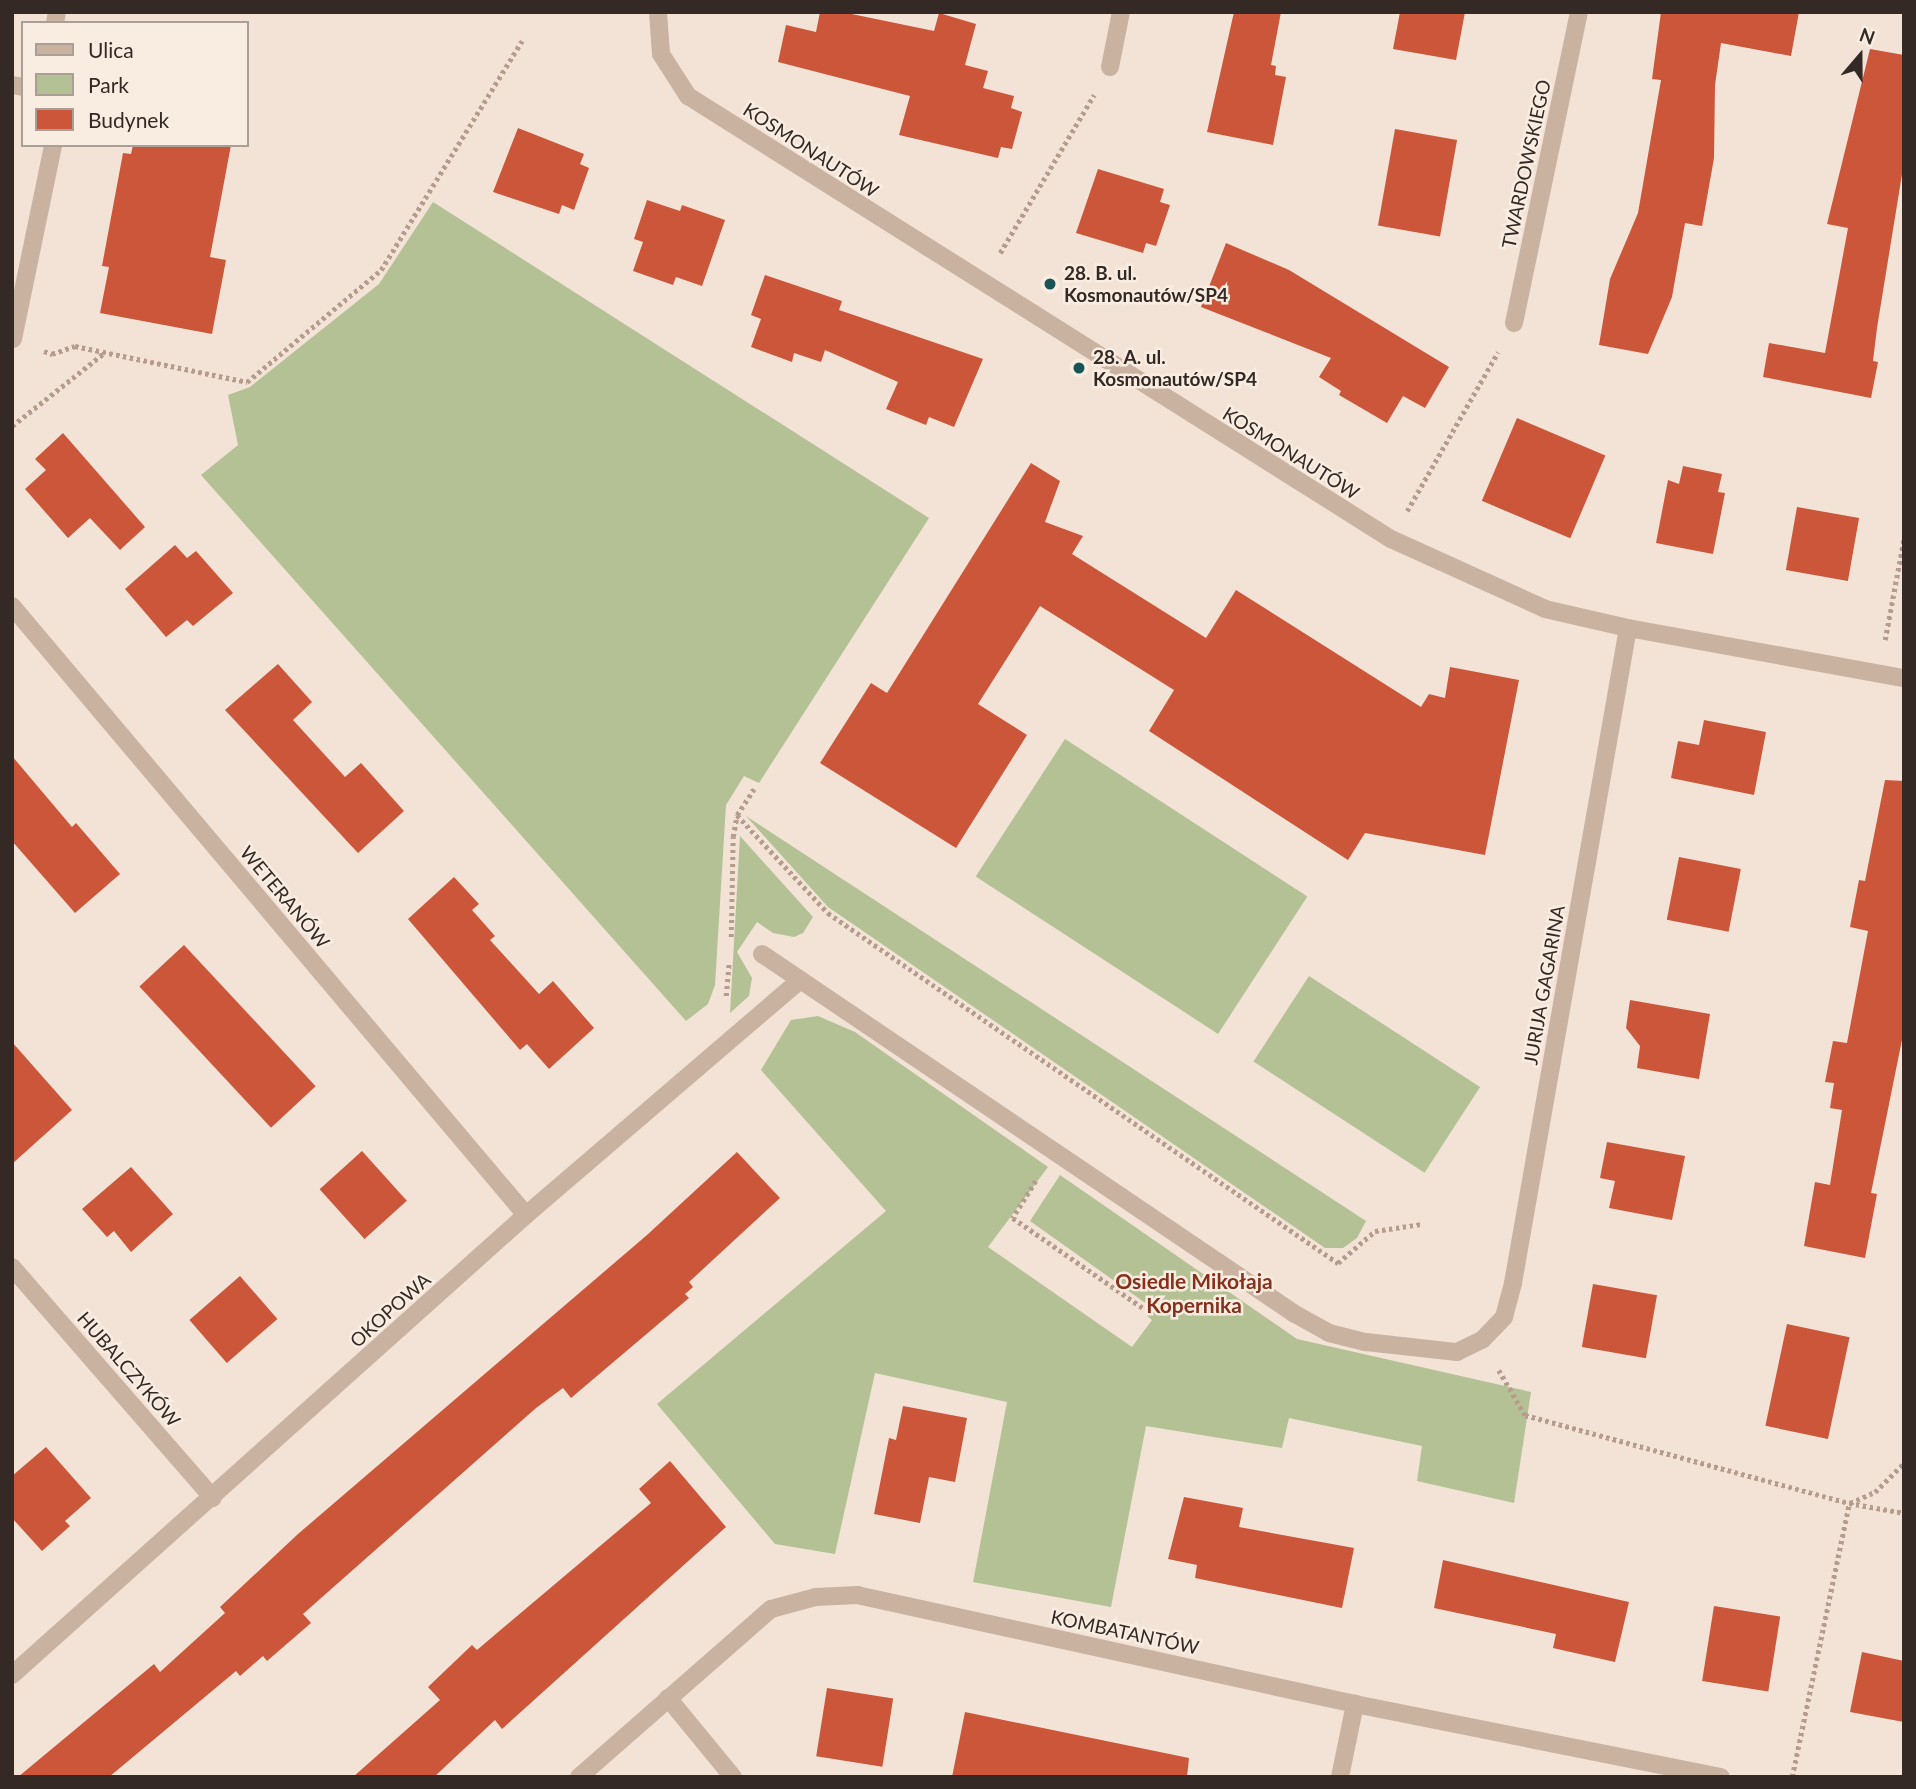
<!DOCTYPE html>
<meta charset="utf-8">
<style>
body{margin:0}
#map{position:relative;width:1916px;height:1789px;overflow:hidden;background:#f2e3d6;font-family:Lato,sans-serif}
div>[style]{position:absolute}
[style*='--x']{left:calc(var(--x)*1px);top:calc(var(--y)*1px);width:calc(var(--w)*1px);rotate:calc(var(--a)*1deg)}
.green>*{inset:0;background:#b4c195;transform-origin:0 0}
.building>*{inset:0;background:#cb563a;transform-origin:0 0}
.path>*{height:4.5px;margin-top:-2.25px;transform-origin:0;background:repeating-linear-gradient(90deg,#b59c8c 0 3.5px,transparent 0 7px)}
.street>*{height:18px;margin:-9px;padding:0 9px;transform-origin:9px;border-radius:9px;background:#cab2a1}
.dots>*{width:19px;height:19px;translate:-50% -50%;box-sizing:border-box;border:4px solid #f9ede2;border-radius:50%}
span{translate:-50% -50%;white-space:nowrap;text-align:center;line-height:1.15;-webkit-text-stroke:5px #f9ede2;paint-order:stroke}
.street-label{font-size:19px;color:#342924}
.poi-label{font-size:19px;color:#342924;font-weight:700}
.left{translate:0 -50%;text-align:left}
.neighbourhood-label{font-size:21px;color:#862f1a;font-weight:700}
.frame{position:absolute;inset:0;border:14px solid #342924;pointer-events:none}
.legend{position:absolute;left:21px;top:21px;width:228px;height:126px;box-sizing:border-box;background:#f9ede2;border:2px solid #aa9f96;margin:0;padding:9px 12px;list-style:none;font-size:21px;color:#342924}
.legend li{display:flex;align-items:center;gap:14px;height:35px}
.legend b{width:35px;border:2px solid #aa9f96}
.north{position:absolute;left:1825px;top:21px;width:70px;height:70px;-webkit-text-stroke:5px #f9ede2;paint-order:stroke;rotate:20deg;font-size:19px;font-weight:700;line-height:28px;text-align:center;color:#342924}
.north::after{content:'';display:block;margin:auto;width:24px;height:32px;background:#342924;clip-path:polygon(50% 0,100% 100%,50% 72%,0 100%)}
</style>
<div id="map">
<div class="green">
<div style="clip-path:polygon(433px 202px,929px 518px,759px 783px,744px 776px,726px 805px,715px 985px,708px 1004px,686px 1021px,201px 475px,238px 445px,228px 395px,250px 387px,379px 284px)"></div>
<div style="left:1065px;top:739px;width:289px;height:164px;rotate:33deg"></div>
<div style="clip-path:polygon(746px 816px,1366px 1221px,1357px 1238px,1343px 1248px,1325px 1248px,828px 907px)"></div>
<div style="clip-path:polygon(740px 836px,813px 917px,803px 933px,794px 937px,773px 933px,757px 922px,737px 952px,752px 978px,749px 996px,730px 1013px)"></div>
<div style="left:1309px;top:976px;width:204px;height:102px;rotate:33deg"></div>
<div style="clip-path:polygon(818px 1016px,855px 1032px,1048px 1167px,988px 1247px,1132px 1347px,1152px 1320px,1146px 1315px,1151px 1307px,1030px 1221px,1060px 1175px,1297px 1339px,1531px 1392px,1514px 1503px,1417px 1481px,1422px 1446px,1289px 1418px,1282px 1448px,1146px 1426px,1111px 1607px,973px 1582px,1007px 1402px,875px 1373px,835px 1554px,775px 1544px,657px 1404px,886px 1211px,761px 1070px,791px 1020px)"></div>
</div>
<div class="building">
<div style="clip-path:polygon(820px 12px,842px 12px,934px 31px,939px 13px,976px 24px,965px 65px,988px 71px,983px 88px,1014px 96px,1011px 108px,1022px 112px,1012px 149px,1001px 147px,998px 158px,899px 135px,910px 96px,778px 62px,786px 25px,816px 32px)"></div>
<div style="clip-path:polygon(1234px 12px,1281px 12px,1271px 65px,1276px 66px,1275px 75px,1286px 77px,1273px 145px,1207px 132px)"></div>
<div style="clip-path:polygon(1400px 12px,1465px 12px,1456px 60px,1393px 49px)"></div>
<div style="clip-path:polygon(1661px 12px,1799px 12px,1791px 56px,1721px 43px,1715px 85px,1714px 158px,1702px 226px,1685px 223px,1672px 297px,1648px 354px,1599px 345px,1610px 279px,1638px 213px,1661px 80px,1652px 79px)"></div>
<div style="clip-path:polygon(1870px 49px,1904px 55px,1904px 162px,1877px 328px,1873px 361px,1878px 362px,1871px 398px,1763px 377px,1769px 343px,1825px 353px,1848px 228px,1827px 224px)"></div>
<div style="clip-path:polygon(518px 128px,584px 154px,580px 164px,589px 168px,574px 210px,562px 205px,559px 214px,493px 192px)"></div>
<div style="left:1395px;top:129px;width:63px;height:98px;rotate:10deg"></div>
<div style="clip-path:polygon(133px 145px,231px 145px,210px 257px,226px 260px,212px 334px,100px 313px,109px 267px,102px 266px,123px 153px,131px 154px)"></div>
<div style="clip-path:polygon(1098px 169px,1164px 189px,1160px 202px,1170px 205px,1156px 246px,1146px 243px,1143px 253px,1076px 233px)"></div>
<div style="clip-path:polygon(647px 200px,680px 211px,682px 205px,725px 220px,702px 286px,676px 277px,673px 285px,633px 271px,643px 242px,634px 239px)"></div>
<div style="clip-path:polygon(1226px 243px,1289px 270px,1449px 367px,1425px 408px,1403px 396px,1387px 423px,1339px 395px,1341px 391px,1319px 377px,1331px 358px,1201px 307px)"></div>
<div style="clip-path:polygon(765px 275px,842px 301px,839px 310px,983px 359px,954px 427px,929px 417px,926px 425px,886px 409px,898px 382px,825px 350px,821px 362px,794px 353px,792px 362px,751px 347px,761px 319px,751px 315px)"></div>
<div style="left:1517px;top:418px;width:96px;height:90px;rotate:23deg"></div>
<div style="clip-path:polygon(63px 433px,145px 527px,120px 550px,90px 518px,68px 538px,25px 489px,46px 470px,35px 459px)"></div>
<div style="clip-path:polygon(1031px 463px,1060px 481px,1045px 522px,1083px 536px,1072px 554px,1206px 638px,1236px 590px,1421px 707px,1429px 694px,1445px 698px,1450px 667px,1519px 680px,1485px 855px,1365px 833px,1348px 860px,1149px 731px,1174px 690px,1040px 606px,978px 704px,1027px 735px,956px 848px,820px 763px,871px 683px,887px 693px)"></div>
<div style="clip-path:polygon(1683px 466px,1722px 474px,1718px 492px,1725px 493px,1713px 554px,1656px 543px,1668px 480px,1679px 484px)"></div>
<div style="left:1797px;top:507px;width:63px;height:64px;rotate:10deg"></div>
<div style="clip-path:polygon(175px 545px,187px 558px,196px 551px,233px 593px,193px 626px,187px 620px,166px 637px,125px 589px)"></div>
<div style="clip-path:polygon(278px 664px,312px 702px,293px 720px,345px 777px,361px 763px,404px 811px,358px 853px,225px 710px)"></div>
<div style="clip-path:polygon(1704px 720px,1766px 732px,1754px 795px,1671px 778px,1678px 741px,1699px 745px)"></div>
<div style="clip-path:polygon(12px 756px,72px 827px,76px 823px,120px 874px,75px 913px,12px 841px)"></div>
<div style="clip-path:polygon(1885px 780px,1904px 781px,1904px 1030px,1871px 1193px,1877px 1194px,1865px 1258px,1804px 1246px,1815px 1182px,1830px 1185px,1842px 1110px,1830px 1108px,1834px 1083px,1825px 1082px,1833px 1041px,1847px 1043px,1868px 931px,1850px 927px,1859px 880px,1865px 881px)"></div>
<div style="left:1679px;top:857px;width:63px;height:64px;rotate:11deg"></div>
<div style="clip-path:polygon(454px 877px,479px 904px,472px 910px,495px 936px,490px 940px,539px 994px,553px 981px,594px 1028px,549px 1069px,527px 1044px,520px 1050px,408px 919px)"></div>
<div style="left:184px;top:945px;width:193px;height:61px;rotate:47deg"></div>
<div style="clip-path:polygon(1630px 1000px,1710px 1014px,1699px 1079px,1637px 1068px,1640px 1046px,1626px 1028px)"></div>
<div style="clip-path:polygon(12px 1042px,72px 1110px,12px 1164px)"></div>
<div style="clip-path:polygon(1607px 1142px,1685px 1156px,1672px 1220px,1609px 1208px,1615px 1181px,1600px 1178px)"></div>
<div style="left:362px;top:1151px;width:67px;height:57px;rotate:48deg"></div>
<div style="clip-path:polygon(737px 1152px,780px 1198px,689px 1282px,693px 1287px,685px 1294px,689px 1298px,571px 1398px,563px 1388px,536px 1408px,303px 1614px,311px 1623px,267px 1661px,263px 1656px,240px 1676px,236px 1671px,109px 1777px,18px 1777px,154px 1664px,160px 1672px,225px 1613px,220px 1607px,298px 1534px,647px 1235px)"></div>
<div style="clip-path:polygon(131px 1167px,173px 1214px,131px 1252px,114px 1231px,107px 1237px,82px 1209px)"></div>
<div style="left:240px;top:1276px;width:57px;height:67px;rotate:49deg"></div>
<div style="left:1593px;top:1284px;width:65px;height:64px;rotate:10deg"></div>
<div style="left:1787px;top:1324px;width:64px;height:104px;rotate:12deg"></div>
<div style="clip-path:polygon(903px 1406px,967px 1418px,955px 1482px,929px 1477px,920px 1523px,874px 1514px,889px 1438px,896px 1440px)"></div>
<div style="clip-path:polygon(46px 1447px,91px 1498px,65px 1521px,70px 1526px,42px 1551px,12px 1518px,12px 1476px)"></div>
<div style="clip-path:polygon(670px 1461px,726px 1527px,502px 1729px,495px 1720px,434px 1777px,353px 1777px,440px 1700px,428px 1687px,472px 1645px,477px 1650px,651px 1503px,639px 1489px)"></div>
<div style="clip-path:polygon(1184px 1497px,1243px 1508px,1239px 1527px,1354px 1548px,1342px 1608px,1195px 1578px,1197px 1565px,1168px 1559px)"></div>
<div style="clip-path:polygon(1443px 1560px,1629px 1602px,1615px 1662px,1553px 1648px,1556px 1634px,1434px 1608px)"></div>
<div style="left:1714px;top:1606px;width:67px;height:76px;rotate:9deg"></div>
<div style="clip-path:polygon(1862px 1652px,1904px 1661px,1904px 1722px,1850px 1712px)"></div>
<div style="left:827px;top:1688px;width:67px;height:69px;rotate:9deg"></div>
<div style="clip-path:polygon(965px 1712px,1189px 1758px,1187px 1777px,952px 1777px)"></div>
</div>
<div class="path">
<div style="--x:1000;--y:253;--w:184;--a:-59.3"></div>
<div style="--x:44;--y:351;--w:9;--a:21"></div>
<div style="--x:52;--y:354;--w:24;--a:-19"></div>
<div style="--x:75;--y:346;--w:176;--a:11.8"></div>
<div style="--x:247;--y:382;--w:175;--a:-39.9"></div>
<div style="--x:381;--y:270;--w:269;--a:-58.4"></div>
<div style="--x:12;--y:426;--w:117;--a:-38.4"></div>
<div style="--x:1407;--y:511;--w:183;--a:-60.2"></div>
<div style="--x:1885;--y:640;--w:105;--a:-79.5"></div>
<div style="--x:737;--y:815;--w:134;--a:47.1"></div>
<div style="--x:828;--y:913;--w:619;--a:34.46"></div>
<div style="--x:1338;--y:1263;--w:49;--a:-40.9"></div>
<div style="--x:1375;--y:1231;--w:48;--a:-8.5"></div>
<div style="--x:731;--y:937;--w:100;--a:-88.9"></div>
<div style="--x:733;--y:837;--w:22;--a:-80"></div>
<div style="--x:737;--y:815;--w:31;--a:-57"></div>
<div style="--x:726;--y:996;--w:33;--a:-85"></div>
<div style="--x:1036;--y:1181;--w:44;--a:121.9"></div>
<div style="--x:1013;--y:1218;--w:158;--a:34.7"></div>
<div style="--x:1499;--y:1370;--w:52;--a:60"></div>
<div style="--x:1525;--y:1415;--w:336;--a:15.2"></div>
<div style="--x:1849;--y:1503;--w:56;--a:10.3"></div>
<div style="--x:1850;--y:1503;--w:27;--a:-24"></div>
<div style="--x:1875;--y:1492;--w:41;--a:-45"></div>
<div style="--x:1792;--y:1777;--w:280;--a:-78.2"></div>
</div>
<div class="street">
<div style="--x:658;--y:12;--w:42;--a:85.9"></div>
<div style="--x:661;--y:54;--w:50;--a:57.3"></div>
<div style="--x:688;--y:96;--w:831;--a:32.22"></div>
<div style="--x:1391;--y:539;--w:169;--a:24.4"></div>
<div style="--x:1545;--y:609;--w:85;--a:12.9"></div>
<div style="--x:1628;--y:628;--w:280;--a:10.3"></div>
<div style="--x:55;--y:23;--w:11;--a:-80"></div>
<div style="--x:1110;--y:67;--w:56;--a:-78.7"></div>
<div style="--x:12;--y:85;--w:11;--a:10"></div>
<div style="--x:1514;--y:323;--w:318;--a:-78.2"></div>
<div style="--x:13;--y:339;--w:198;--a:-78.3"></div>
<div style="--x:12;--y:606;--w:797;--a:49.84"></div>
<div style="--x:762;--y:954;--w:643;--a:34.04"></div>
<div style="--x:1295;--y:1314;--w:39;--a:29"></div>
<div style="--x:1329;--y:1333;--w:38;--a:14"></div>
<div style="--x:1366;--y:1342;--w:92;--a:6.3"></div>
<div style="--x:1457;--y:1352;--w:28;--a:-26"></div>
<div style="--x:1482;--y:1340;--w:32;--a:-46"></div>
<div style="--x:1504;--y:1317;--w:35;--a:-75"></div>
<div style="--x:1513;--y:1283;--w:665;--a:-80.04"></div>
<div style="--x:12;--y:1267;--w:306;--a:49"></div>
<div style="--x:12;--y:1675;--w:690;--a:-41.83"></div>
<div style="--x:526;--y:1215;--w:361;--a:-40.6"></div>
<div style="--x:668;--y:1698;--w:102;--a:50.6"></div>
<div style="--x:579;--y:1777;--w:255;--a:-41.2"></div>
<div style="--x:771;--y:1609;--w:47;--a:-14.9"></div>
<div style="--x:816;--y:1597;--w:41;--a:-2.8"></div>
<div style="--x:857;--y:1595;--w:510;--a:12.35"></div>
<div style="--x:1355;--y:1704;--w:373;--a:11.3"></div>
<div style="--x:1340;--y:1777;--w:75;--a:-78.4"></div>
</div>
<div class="dots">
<div style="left:1050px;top:284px;background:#195556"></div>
<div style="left:1079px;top:368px;background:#195556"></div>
</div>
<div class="street-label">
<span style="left:811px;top:150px;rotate:33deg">KOSMONAUTÓW</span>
<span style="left:1526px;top:164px;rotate:-78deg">TWARDOWSKIEGO</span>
<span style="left:1291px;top:453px;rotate:32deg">KOSMONAUTÓW</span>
<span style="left:285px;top:897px;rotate:50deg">WETERANÓW</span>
<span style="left:1544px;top:985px;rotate:-80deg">JURIJA GAGARINA</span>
<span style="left:390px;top:1310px;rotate:-42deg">OKOPOWA</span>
<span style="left:129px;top:1369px;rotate:49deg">HUBALCZYKÓW</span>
<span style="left:1125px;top:1632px;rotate:12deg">KOMBATANTÓW</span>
</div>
<div class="poi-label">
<span class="left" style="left:1064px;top:284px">28. B. ul.<br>Kosmonautów/SP4</span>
<span class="left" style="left:1093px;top:368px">28. A. ul.<br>Kosmonautów/SP4</span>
</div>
<div class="neighbourhood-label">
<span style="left:1194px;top:1293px">Osiedle Mikołaja<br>Kopernika</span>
</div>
<div class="frame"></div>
<ul class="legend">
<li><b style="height:9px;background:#cab2a1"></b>Ulica</li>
<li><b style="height:19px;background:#b4c195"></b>Park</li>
<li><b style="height:19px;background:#cb563a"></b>Budynek</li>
</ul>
<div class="north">N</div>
</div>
